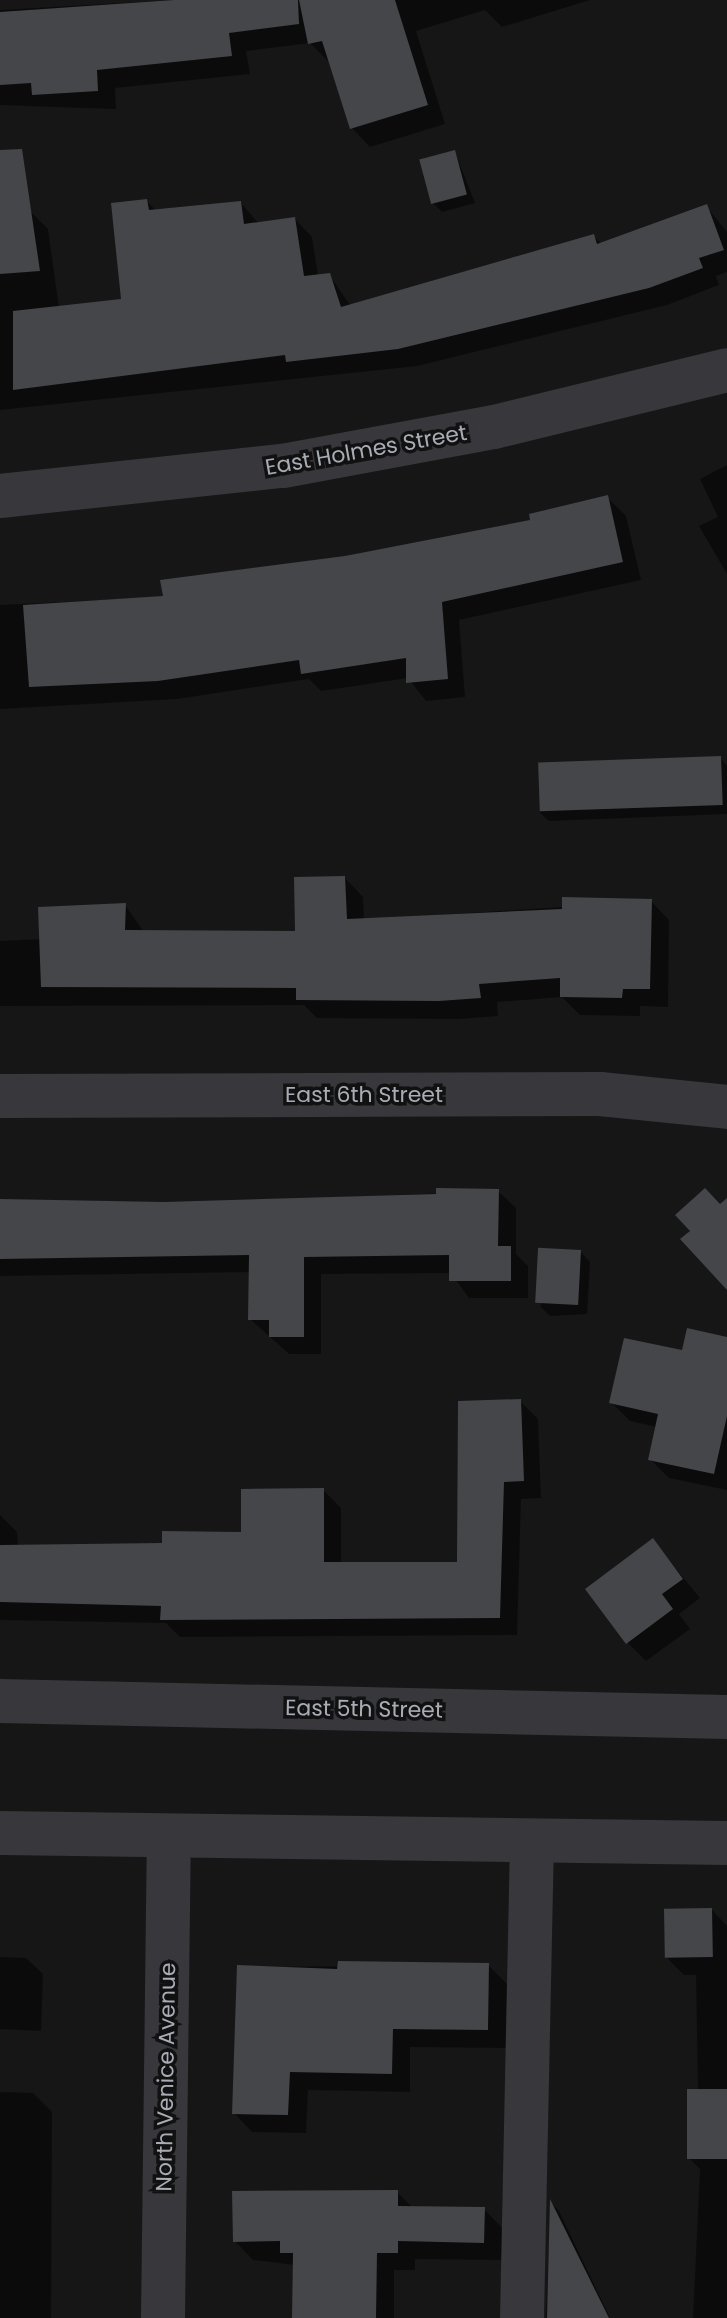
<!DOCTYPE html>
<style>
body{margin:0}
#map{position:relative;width:727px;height:2318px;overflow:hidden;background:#161617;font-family:Poppins,sans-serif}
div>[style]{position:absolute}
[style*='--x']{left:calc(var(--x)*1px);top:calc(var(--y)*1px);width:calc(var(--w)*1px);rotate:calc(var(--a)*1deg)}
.shadow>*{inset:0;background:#0007}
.building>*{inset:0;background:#454649;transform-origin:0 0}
.minor>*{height:44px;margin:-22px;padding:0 22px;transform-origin:22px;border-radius:22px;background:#37373c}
span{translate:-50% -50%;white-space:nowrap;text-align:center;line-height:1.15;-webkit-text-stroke:7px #111112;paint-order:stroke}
.street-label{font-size:22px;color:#a9acb5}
</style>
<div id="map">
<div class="shadow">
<div style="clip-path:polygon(176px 0,590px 0,502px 27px,485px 10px,416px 31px,445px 124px,370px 147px,352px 128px,329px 62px,310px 43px,246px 51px,250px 74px,115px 88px,116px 109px,0 105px,0 10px)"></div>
<div style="clip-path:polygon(455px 152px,475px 203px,442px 212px,432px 202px)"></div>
<div style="clip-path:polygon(147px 201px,157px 212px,241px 203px,259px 224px,295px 219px,312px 237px,318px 276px,329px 275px,351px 306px,593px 236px,602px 244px,706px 206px,727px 232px,727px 272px,716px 276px,719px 285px,667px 305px,417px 366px,0 410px,0 213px,30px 211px,48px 229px,59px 308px,123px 301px)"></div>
<div style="clip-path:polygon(727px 465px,727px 574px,699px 526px,718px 517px,700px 479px)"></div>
<div style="clip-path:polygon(608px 498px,626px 516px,641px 580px,459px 620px,465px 697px,426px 701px,408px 678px,321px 691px,309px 679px,177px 699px,0 709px,0 605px,165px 597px,533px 522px)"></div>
<div style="clip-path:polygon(720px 758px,727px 766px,727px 814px,549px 821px,539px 812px)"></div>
<div style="clip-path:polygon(345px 878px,363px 897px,364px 920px,651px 901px,669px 920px,668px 1007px,640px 1006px,640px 1016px,580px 1015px,562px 997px,497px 1002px,498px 1016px,458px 1019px,317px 1018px,304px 1005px,0 1006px,0 941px,41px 939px,125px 905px,144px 932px,297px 933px)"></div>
<div style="clip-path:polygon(498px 1191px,516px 1208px,516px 1254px,528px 1266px,528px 1298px,469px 1298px,451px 1273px,321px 1274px,321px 1354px,289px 1354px,250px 1319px,251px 1272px,0 1276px,0 1201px,164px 1204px)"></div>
<div style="clip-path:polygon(581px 1252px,590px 1262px,587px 1314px,550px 1316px,540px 1306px)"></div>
<div style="clip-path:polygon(727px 1339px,727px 1490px,669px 1478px,650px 1459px,657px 1427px,630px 1421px,611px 1402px,683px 1353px)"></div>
<div style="clip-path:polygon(520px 1401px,538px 1419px,541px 1498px,521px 1499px,517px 1635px,180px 1637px,166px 1623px,0 1620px,0 1515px,17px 1532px,18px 1546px,164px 1545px,243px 1535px,323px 1490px,341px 1508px,341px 1564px,459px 1564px)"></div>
<div style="clip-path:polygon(653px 1541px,700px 1598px,679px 1614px,690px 1629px,646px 1661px,627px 1642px)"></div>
<div style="clip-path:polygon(712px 1910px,727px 1926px,727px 2318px,693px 2318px,700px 2169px,689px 2158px,698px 2091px,696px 1975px,684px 1975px,667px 1958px)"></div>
<div style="clip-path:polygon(0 1957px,26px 1958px,43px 1974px,41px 2031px,0 2029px)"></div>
<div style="clip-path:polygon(488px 1965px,507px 1984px,506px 2048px,410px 2047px,410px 2092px,308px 2090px,306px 2133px,252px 2132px,234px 2113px,239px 1967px)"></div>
<div style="clip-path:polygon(0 2092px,33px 2093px,52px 2112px,51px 2318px,0 2318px)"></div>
<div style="clip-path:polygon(397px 2192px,413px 2208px,484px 2209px,502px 2228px,502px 2260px,415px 2259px,415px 2270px,394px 2270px,394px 2318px,292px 2318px,295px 2265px,253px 2260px,235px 2241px)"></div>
<div style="clip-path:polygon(551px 2203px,559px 2211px,610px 2318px,546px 2318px)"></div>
</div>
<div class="building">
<div style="clip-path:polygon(174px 0,298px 0,299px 24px,229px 33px,232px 56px,97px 70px,98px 91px,32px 95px,31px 83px,0 85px,0 12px)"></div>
<div style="clip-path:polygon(299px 0,395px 0,428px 105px,350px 129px,322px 41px,308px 44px)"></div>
<div style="clip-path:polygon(22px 149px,40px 271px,0 274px,0 150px)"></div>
<div style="left:455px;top:150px;width:46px;height:37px;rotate:75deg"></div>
<div style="clip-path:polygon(147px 199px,149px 210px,241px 201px,244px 224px,295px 217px,304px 276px,330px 273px,341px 307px,594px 234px,597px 244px,707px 204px,724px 250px,699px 258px,703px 268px,649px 288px,398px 349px,286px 362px,285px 355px,13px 390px,13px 311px,121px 299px,111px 203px)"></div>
<div style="clip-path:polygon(608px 495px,623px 562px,442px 602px,448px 679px,406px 683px,406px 658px,301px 674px,299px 660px,158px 681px,29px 687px,23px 605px,163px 596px,160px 580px,345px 556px,530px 520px,529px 514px)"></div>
<div style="left:721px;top:756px;width:49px;height:183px;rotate:88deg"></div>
<div style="clip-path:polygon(345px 876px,347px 919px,562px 909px,562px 897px,652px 899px,650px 989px,623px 989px,622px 998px,560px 997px,560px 978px,479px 984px,481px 998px,439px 1001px,296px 1000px,296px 988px,41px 987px,38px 907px,126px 903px,125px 930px,295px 931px,294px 877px)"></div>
<div style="clip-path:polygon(436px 1188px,499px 1189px,498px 1246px,511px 1246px,511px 1281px,449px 1281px,449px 1255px,304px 1257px,304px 1337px,269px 1337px,269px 1320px,248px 1320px,249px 1255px,0 1259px,0 1199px,164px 1202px,436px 1194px)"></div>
<div style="clip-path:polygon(705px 1188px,720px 1204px,727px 1198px,727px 1290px,680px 1239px,690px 1231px,675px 1215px)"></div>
<div style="left:581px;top:1250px;width:55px;height:43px;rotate:93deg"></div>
<div style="clip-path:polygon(687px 1328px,727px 1337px,727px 1416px,714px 1474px,648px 1460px,658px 1414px,609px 1403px,624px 1338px,682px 1350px)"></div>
<div style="clip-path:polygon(521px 1399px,524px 1481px,504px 1482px,500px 1618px,160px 1620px,161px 1606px,0 1602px,0 1545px,162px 1543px,162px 1531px,241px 1532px,241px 1489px,324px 1488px,324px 1562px,457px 1562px,458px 1401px)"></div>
<div style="clip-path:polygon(653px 1538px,683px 1579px,662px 1594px,673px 1609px,626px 1644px,585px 1589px)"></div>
<div style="left:712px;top:1908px;width:49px;height:48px;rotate:89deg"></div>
<div style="clip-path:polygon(338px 1961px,489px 1963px,488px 2030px,393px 2029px,392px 2074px,290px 2072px,288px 2115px,232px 2114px,237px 1965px,337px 1969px)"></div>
<div style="left:687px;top:2089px;width:40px;height:70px"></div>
<div style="clip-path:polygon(398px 2190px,398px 2206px,485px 2207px,484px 2243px,398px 2241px,398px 2253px,377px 2253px,376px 2318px,292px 2318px,293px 2253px,280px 2253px,280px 2241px,233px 2242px,232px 2191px)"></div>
<div style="clip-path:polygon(550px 2199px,609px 2318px,547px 2318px)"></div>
</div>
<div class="minor">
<div style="--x:0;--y:496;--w:285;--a:-6.1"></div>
<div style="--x:283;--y:466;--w:215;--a:-10.5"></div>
<div style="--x:494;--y:427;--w:240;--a:-13.7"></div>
<div style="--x:0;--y:1096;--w:600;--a:-0.19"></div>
<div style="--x:600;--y:1094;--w:128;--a:5.8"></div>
<div style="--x:0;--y:1701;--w:727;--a:1.26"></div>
<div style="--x:0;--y:1833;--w:727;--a:0.79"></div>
<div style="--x:163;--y:2318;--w:482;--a:-89.3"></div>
<div style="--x:522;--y:2318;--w:477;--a:-88.8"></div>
</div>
<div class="street-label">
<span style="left:366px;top:450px;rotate:-10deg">East Holmes Street</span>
<span style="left:364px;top:1095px">East 6th Street</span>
<span style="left:364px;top:1709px;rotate:1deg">East 5th Street</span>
<span style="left:166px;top:2077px;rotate:-89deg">North Venice Avenue</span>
</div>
</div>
